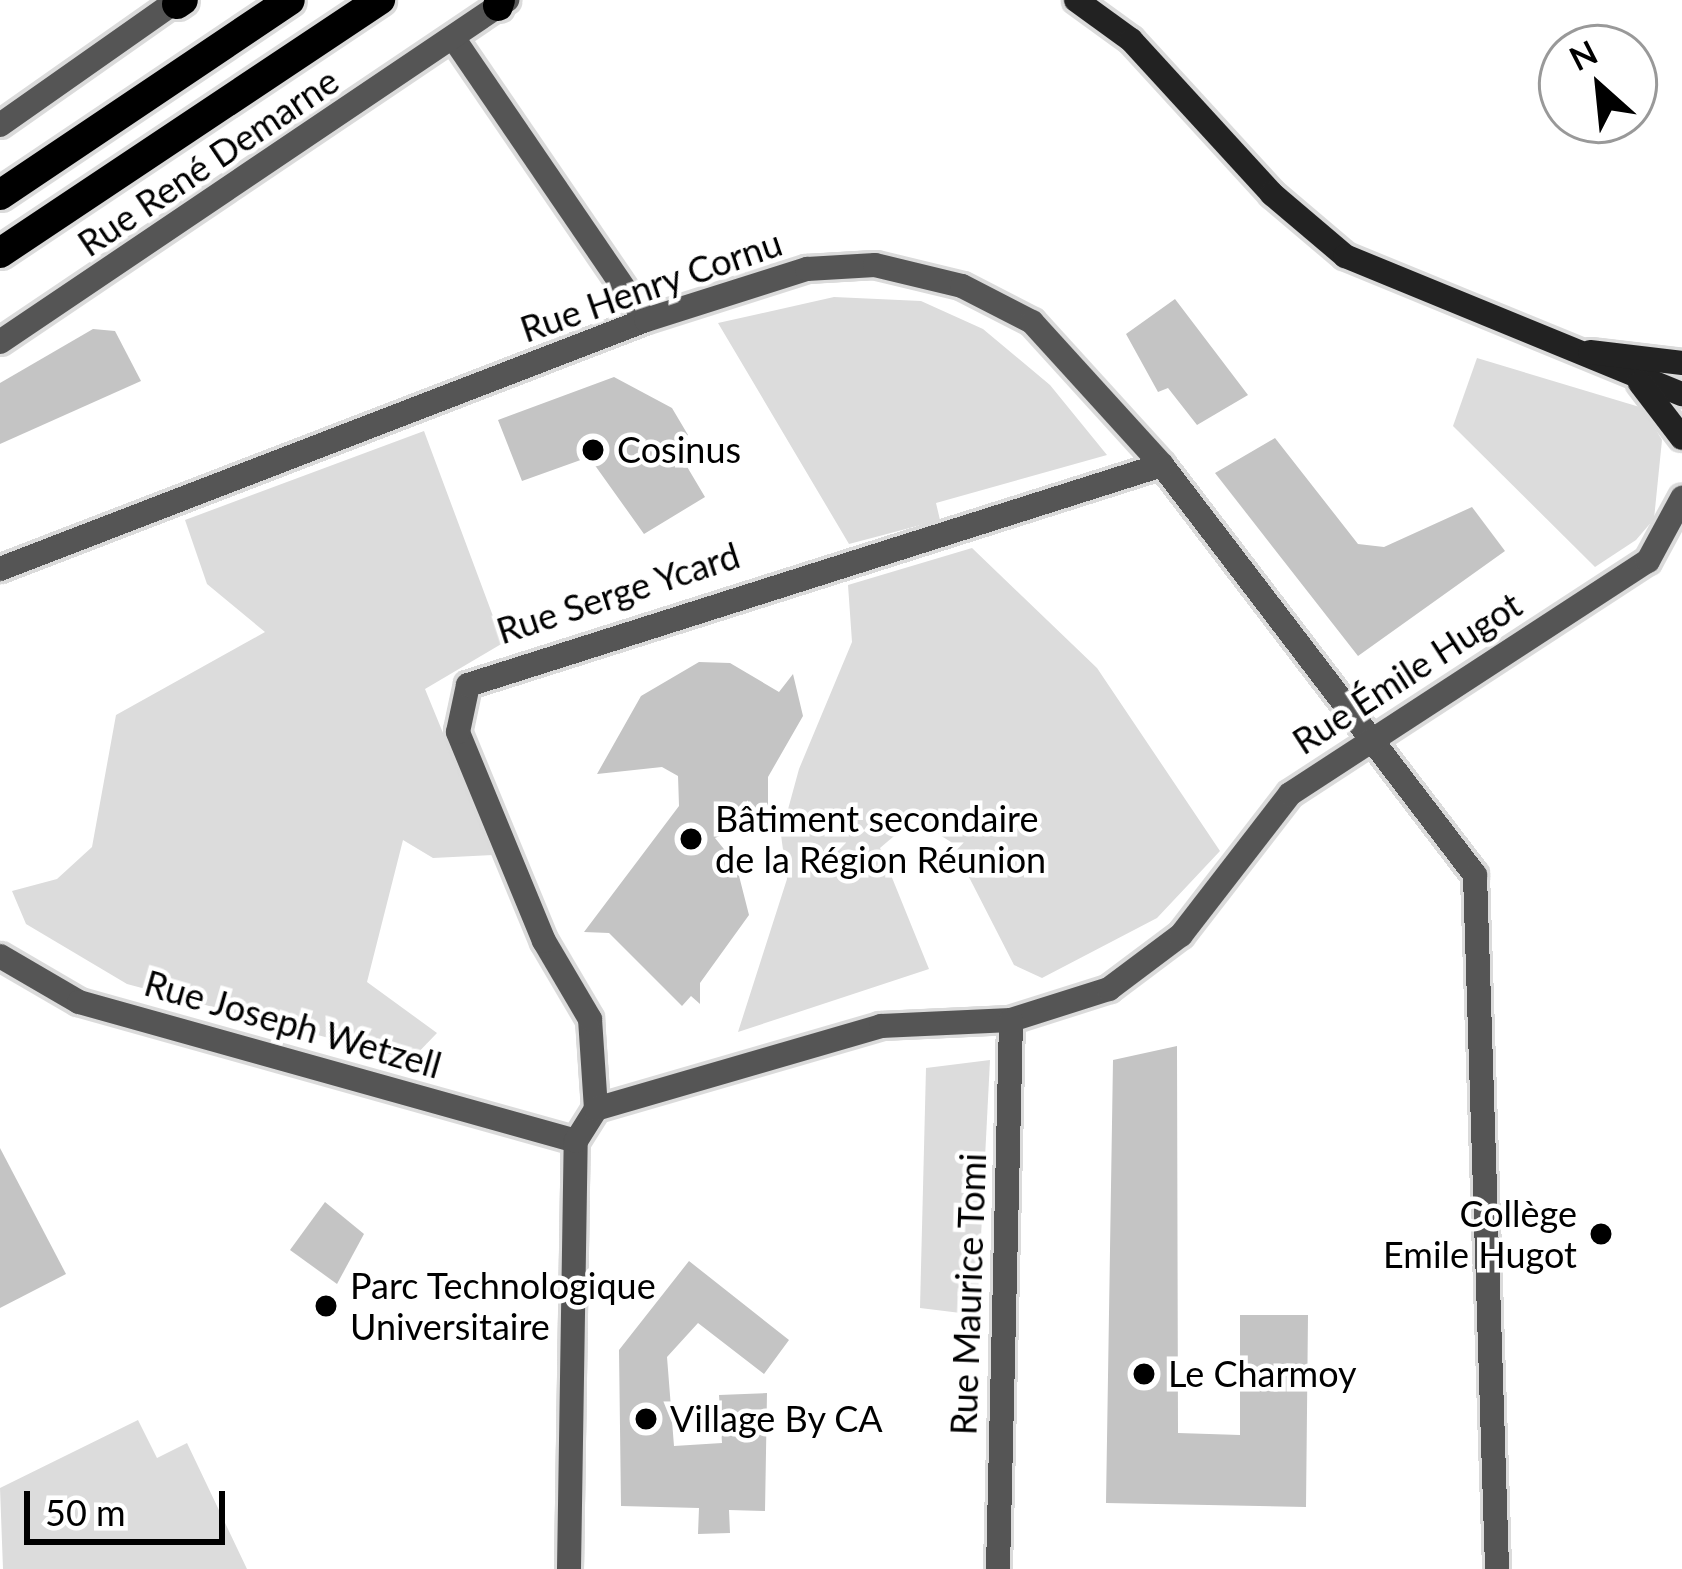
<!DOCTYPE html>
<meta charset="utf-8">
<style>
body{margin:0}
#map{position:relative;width:1682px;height:1569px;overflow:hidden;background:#fff;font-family:Lato,sans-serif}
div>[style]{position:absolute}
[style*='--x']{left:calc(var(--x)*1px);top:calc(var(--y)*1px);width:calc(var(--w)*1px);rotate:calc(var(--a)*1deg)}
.green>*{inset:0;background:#dcdcdc}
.building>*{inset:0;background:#c4c4c4}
.roads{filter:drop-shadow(3px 0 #dbdbdb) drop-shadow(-3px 0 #dbdbdb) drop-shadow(0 3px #dbdbdb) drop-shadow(0 -3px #dbdbdb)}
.street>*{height:24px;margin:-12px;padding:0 12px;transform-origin:12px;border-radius:12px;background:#555}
.secondary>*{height:24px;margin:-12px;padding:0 12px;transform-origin:12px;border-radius:12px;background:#222}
.primary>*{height:30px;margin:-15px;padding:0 15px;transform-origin:15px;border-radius:15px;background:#000}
.dots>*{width:33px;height:33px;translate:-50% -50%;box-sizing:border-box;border:6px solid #fff;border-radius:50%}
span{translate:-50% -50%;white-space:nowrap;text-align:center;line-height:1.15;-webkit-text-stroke:9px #fff;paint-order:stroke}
.street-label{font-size:36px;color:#000}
.poi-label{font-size:36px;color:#000}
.left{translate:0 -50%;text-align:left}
.right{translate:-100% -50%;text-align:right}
.north{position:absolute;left:1538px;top:24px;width:120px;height:120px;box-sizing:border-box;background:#fff;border:3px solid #999;border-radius:50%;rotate:333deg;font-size:33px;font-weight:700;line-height:48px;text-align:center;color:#000}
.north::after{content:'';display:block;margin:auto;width:42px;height:54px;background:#000;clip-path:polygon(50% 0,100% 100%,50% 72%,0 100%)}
.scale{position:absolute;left:24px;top:1491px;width:201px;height:54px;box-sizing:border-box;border:6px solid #000;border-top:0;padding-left:15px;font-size:36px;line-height:42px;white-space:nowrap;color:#000;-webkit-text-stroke:9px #fff;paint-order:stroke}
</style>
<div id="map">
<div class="green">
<div style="clip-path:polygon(834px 297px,921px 301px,983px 329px,1050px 385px,1107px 455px,936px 503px,940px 520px,849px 544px,718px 323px)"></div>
<div style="clip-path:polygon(1477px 358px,1643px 408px,1662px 440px,1654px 519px,1636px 540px,1595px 567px,1453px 426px)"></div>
<div style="clip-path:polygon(424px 431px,503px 643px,425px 689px,493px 855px,433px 858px,403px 840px,367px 982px,437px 1033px,411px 1060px,127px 984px,26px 924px,12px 891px,57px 879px,92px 847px,116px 715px,265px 632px,207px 584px,185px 520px)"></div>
<div style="clip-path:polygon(972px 548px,1097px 668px,1220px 851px,1157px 918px,1042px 978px,1014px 965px,951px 842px,914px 819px,880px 848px,929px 969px,738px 1032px,787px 879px,781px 835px,799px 769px,852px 642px,848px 585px)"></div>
<div style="clip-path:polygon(990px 1060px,977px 1315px,920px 1308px,926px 1068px)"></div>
<div style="clip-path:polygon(138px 1420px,157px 1458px,187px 1443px,247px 1569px,3px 1569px,0 1488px)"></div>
</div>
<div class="building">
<div style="clip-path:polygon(1175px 299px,1248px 395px,1197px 425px,1168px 388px,1158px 392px,1126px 334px)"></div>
<div style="clip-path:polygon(93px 329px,115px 331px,141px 381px,0 444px,0 383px)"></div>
<div style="clip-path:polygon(614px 377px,672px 408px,688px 435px,673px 443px,705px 497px,644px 534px,589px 457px,522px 481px,498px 420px)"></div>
<div style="clip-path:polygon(1275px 438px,1358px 544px,1384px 547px,1472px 507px,1505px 551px,1358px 656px,1215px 473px)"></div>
<div style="clip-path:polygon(699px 662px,730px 663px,779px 692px,793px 674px,803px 716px,768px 777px,768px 815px,715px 838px,736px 864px,749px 915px,700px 983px,700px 1004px,691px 996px,682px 1006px,609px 933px,584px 932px,679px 806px,678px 776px,662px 767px,597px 774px,641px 696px)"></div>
<div style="clip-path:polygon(1177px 1046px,1178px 1433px,1240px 1435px,1240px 1315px,1308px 1315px,1306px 1507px,1106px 1503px,1113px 1060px)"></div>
<div style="clip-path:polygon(0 1148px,66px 1274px,0 1308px)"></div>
<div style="clip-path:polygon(325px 1202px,364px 1234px,337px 1284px,290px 1250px)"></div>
<div style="clip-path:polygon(689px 1261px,789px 1340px,764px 1374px,698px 1323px,667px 1357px,674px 1446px,722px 1443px,719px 1395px,767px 1393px,765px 1511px,729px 1510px,730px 1533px,698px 1534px,699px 1508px,621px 1506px,619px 1350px)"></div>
</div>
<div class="roads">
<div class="street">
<div style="--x:454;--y:39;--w:340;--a:55.7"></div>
<div style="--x:0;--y:125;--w:218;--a:-35.1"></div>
<div style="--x:0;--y:342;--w:612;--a:-34"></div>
<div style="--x:0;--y:569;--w:692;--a:-21.08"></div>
<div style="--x:646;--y:320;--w:169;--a:-17.6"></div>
<div style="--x:807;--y:269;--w:68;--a:-3.4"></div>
<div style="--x:875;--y:265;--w:89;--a:13.6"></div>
<div style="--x:962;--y:286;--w:79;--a:27.2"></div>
<div style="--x:1032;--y:322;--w:193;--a:47.7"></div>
<div style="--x:1162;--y:465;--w:516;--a:52.64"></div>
<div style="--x:1475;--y:875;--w:694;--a:88.18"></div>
<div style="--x:0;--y:956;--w:91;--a:30.2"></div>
<div style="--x:79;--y:1002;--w:516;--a:15.63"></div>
<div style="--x:596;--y:1109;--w:90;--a:-93.8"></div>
<div style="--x:590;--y:1019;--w:91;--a:-120.5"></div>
<div style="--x:544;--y:941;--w:226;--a:-112.4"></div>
<div style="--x:458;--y:732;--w:48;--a:-78"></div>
<div style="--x:468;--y:685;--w:728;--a:-17.59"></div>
<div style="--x:569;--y:1569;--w:428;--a:-89.1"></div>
<div style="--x:576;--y:1141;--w:38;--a:-58"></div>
<div style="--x:596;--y:1109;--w:297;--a:-16.2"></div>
<div style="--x:881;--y:1026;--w:130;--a:-2.6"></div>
<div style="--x:1011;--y:1020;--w:103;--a:-17.6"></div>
<div style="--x:1109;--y:989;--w:90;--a:-36.9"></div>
<div style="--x:1181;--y:935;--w:178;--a:-52.3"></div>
<div style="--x:1290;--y:794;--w:427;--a:-33.1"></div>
<div style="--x:1648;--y:561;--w:72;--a:-61.6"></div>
<div style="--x:998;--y:1569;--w:549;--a:-88.64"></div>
</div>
<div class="secondary">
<div style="--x:1076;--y:0;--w:68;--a:36"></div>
<div style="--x:1131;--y:40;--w:209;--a:47.5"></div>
<div style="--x:1272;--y:194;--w:96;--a:40.3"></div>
<div style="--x:1345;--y:256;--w:364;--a:22.3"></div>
<div style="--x:1590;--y:352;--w:93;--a:6.8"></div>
<div style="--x:1640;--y:383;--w:69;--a:52.6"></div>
</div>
<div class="primary">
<div style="--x:177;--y:4;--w:7;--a:-34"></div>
<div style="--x:498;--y:6;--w:6;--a:-72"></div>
<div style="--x:0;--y:195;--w:349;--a:-33.9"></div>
<div style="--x:0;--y:253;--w:457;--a:-33.7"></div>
</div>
</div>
<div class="dots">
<div style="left:593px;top:450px;background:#000"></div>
<div style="left:691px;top:839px;background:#000"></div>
<div style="left:1601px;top:1234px;background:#000"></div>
<div style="left:326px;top:1306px;background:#000"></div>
<div style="left:1144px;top:1374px;background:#000"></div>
<div style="left:646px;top:1419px;background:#000"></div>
</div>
<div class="street-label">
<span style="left:208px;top:162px;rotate:-34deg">Rue René Demarne</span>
<span style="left:651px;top:286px;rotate:-19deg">Rue Henry Cornu</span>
<span style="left:618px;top:593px;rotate:-18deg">Rue Serge Ycard</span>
<span style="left:1407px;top:673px;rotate:-33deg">Rue Émile Hugot</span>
<span style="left:293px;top:1024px;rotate:16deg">Rue Joseph Wetzell</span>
<span style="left:968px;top:1294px;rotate:-88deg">Rue Maurice Tomi</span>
</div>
<div class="poi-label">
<span class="left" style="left:617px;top:450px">Cosinus</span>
<span class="left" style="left:715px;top:839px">Bâtiment secondaire<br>de la Région Réunion</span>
<span class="right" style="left:1577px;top:1234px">Collège<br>Emile Hugot</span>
<span class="left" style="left:350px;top:1306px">Parc Technologique<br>Universitaire</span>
<span class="left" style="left:1168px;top:1374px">Le Charmoy</span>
<span class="left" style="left:670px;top:1419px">Village By CA</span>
</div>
<div class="north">N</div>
<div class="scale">50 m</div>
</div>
